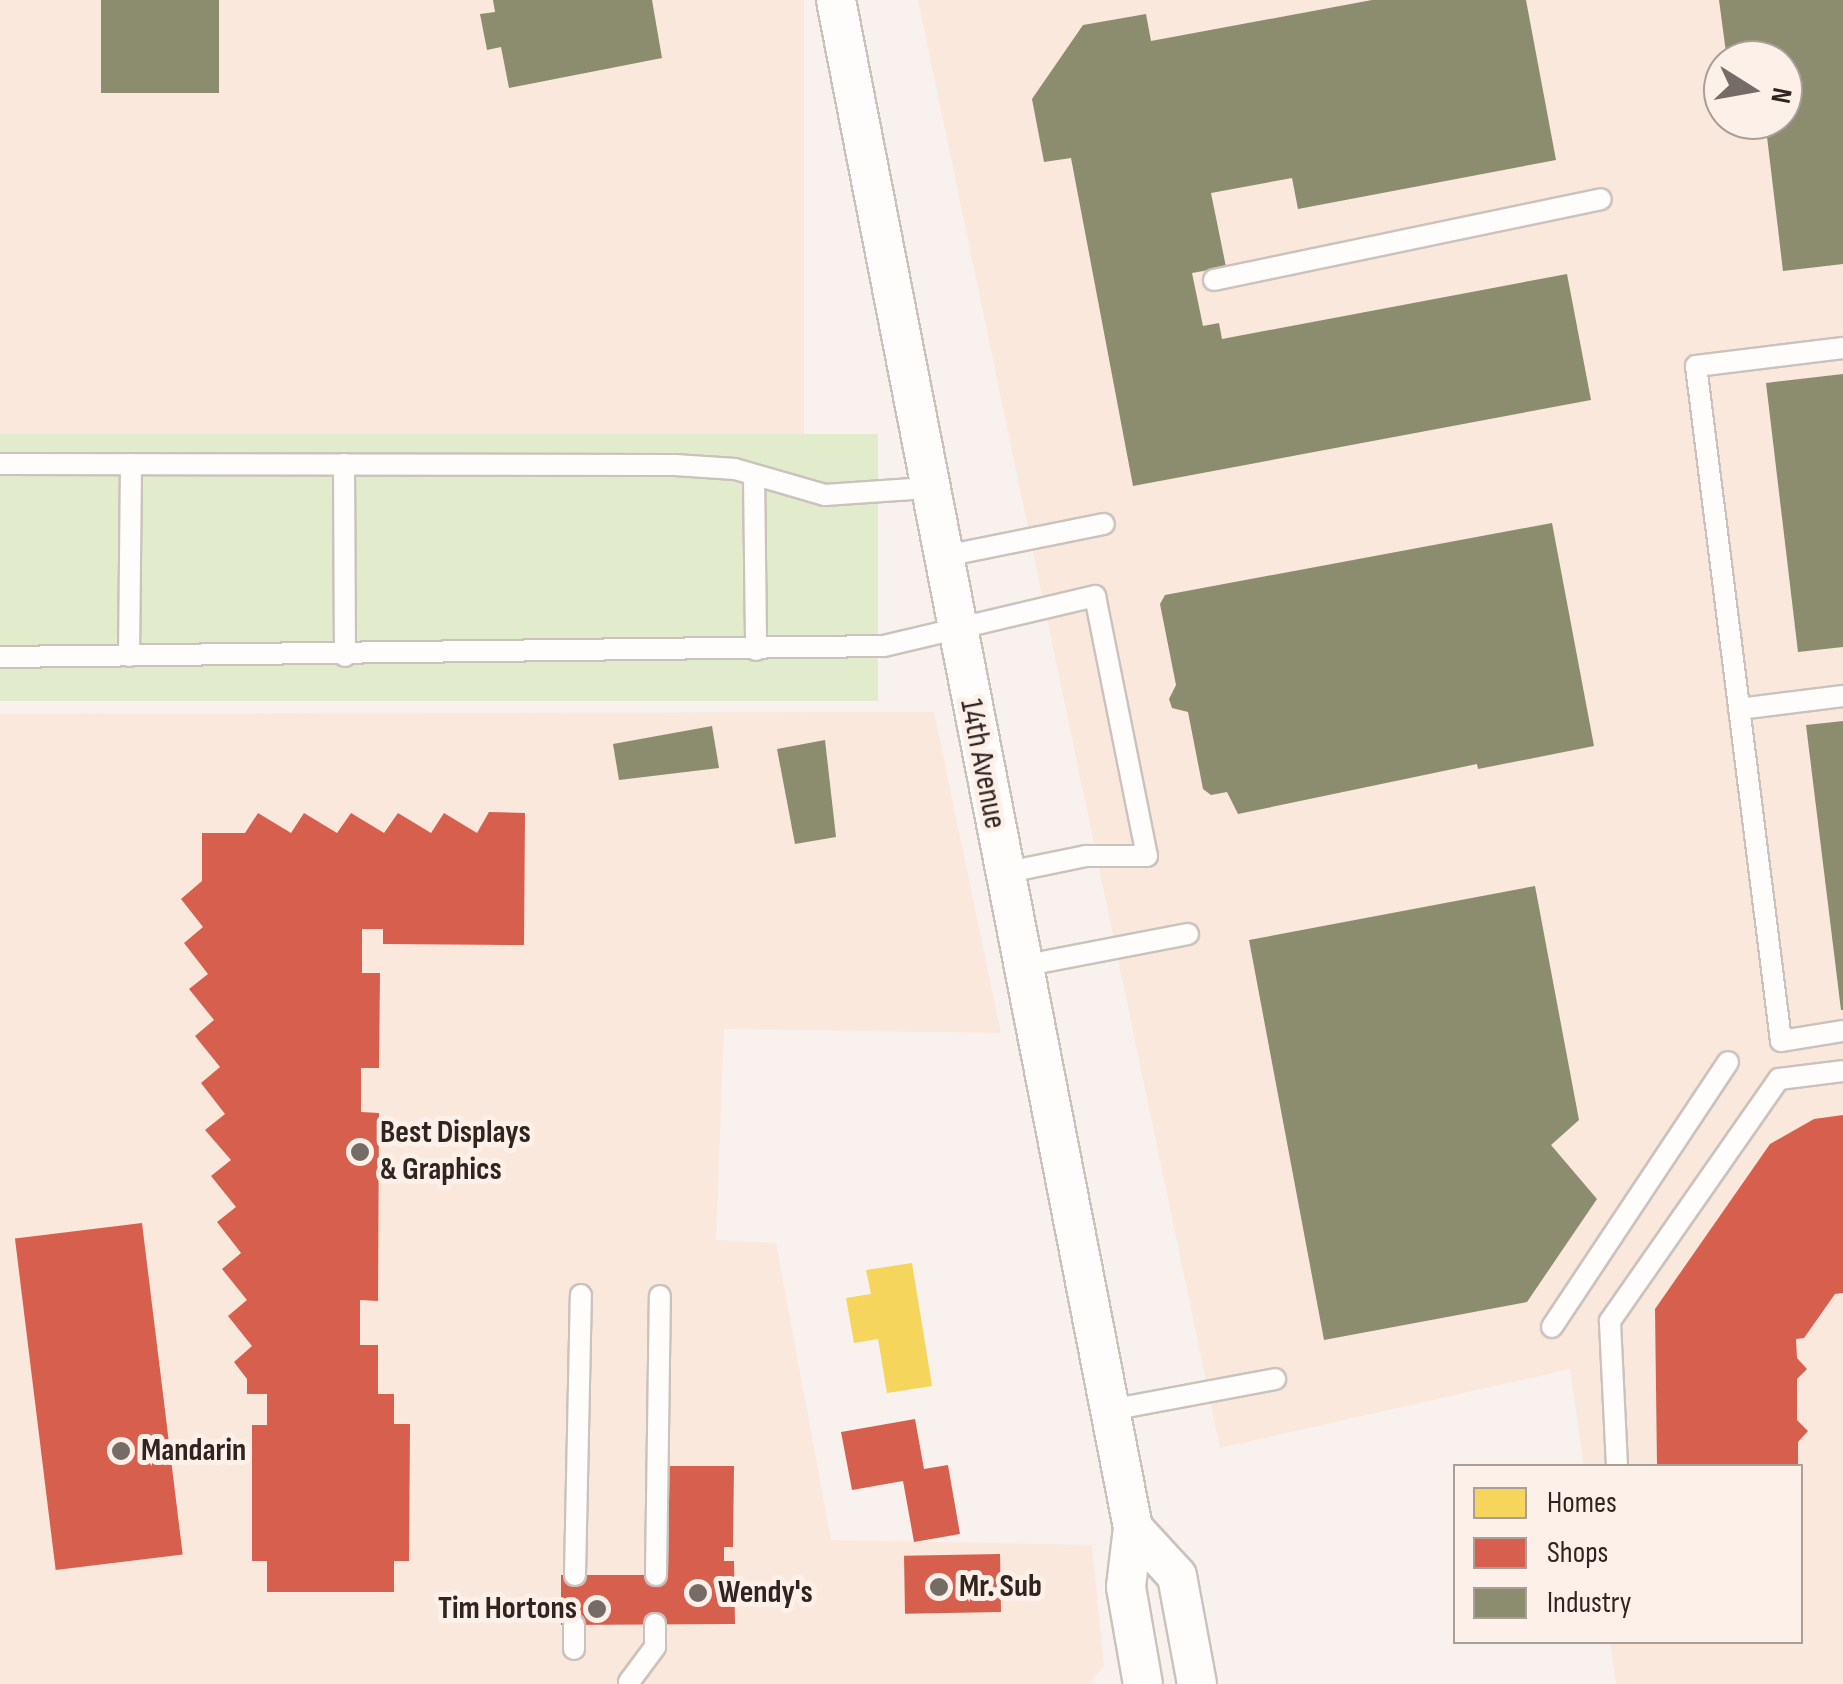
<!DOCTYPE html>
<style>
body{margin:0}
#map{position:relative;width:1843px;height:1684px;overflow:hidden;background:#f8f1ed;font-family:"Sofia Sans Condensed",sans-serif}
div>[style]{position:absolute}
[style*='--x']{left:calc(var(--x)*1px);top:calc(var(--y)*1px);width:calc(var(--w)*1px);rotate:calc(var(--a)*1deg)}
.built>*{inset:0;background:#fbe8dc;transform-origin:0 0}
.green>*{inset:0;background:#e2eccd;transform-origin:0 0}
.homes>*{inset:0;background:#f6d55c}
.shops>*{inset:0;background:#d6604d;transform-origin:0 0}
.industry>*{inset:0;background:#8c8c6e;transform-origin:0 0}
.roads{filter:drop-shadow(2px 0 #cbc2bd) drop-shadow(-2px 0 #cbc2bd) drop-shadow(0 2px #cbc2bd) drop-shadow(0 -2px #cbc2bd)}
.lane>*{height:20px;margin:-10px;padding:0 10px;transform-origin:10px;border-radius:10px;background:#fefdfc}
.street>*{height:38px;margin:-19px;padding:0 19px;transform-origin:19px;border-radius:19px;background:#fefdfc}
.dots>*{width:28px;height:28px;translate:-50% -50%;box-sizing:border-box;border:5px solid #fcf0e9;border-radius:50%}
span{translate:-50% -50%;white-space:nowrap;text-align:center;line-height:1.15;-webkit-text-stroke:10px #fcf0e9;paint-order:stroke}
.street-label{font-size:32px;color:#30251e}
.poi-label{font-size:32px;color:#30251e;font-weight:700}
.left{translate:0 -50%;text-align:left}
.right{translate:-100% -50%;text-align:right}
.legend{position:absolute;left:1453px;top:1464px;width:350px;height:180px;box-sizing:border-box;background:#fcf0e9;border:2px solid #aa9f98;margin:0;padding:12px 18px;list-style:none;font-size:30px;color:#30251e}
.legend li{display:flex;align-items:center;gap:20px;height:50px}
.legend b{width:50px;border:2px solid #aa9f98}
.north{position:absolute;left:1703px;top:40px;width:100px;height:100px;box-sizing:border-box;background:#fcf0e9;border:2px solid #aa9f98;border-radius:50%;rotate:101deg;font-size:28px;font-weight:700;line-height:40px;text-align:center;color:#30251e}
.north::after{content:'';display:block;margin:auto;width:35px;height:45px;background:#766c66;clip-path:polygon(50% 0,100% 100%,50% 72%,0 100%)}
</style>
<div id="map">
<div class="built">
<div style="left:0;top:0;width:804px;height:434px"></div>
<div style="clip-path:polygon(evenodd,918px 0,1843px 0,1843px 1684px,1616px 1684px,1610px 1642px,1800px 1642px,1800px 1466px,1584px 1466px,1570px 1369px,1220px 1448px,918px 0,1723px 60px,1783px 60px,1783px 120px,1723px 120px,1723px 60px)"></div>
<div style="clip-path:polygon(934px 712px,1001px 1033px,724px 1029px,716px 1240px,776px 1243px,831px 1540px,1092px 1545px,1104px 1666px,1089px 1684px,0 1684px,0 714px)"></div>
</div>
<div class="green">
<div style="left:0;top:434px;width:878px;height:267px"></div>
</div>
<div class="homes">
<div style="clip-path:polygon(912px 1263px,932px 1386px,887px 1393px,878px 1339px,854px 1343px,846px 1298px,871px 1294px,866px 1270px)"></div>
</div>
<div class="shops">
<div style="clip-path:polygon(489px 812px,525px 813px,524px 945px,383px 944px,383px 929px,362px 929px,362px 973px,380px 973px,379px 1068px,361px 1068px,361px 1112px,379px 1113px,378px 1301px,360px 1300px,360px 1345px,378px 1345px,378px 1394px,394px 1394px,394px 1424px,410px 1424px,409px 1561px,394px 1561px,394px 1592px,267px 1592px,267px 1561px,252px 1561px,252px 1425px,267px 1425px,267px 1394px,247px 1394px,247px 1379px,234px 1362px,252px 1346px,228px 1316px,247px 1300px,222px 1269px,241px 1253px,217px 1222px,236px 1207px,211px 1176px,231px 1160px,205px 1130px,225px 1114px,201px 1083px,220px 1067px,195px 1036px,214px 1020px,189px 989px,208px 974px,184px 943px,203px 927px,181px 899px,202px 881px,202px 833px,245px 833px,258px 813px,291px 833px,304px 813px,337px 833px,351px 813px,384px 833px,398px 813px,431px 833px,444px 813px,477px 833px)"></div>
<div style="clip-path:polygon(1843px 1115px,1843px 1293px,1835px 1294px,1804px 1338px,1796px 1339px,1797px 1358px,1807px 1369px,1797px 1379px,1797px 1420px,1808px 1431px,1798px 1442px,1798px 1466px,1657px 1466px,1655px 1309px,1770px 1144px,1814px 1119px)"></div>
<div style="left:142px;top:1223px;width:334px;height:128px;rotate:83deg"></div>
<div style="clip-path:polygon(915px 1419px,924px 1469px,948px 1465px,960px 1534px,914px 1542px,903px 1481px,852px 1490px,841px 1432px)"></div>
<div style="clip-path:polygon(669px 1466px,734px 1466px,733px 1547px,724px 1547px,724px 1561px,734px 1561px,735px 1624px,561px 1625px,561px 1575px,668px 1575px,663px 1507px,669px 1507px)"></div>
<div style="left:1000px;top:1554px;width:58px;height:96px;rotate:89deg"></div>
</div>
<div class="industry">
<div style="left:101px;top:0;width:118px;height:93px"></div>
<div style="clip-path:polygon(493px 0,652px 0,662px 58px,509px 88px,501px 47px,487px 50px,480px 14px,495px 12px)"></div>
<div style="clip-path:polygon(1372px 0,1526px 0,1556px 160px,1298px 209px,1292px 178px,1211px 193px,1226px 267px,1192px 273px,1203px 326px,1219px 323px,1222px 339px,1567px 274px,1591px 400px,1133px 486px,1071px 158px,1044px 162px,1032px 99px,1083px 25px,1146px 14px,1151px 41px)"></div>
<div style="clip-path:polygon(1719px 0,1843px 0,1843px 264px,1783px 271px,1765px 120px,1783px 120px,1783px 60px,1727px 60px)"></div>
<div style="clip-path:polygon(1843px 374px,1843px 647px,1798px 652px,1766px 383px)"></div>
<div style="clip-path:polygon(1552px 523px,1594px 746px,1478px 769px,1477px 764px,1238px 814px,1227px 792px,1211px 795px,1203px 789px,1188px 712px,1172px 708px,1169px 699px,1176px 685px,1160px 604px,1165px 595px)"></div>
<div style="clip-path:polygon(1843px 721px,1843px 1010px,1841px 1010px,1806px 725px)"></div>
<div style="clip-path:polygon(712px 726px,719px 768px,619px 780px,613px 744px)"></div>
<div style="clip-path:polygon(825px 740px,836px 837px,795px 844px,777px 749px)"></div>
<div style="clip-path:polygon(1535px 886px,1579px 1120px,1551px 1145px,1597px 1199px,1527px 1302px,1324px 1340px,1249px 940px)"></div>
</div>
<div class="roads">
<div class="lane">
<div style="--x:1214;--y:280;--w:395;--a:-11.8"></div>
<div style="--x:1843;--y:348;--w:148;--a:173"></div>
<div style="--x:1696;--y:366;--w:680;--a:82.82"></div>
<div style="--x:1781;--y:1041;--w:63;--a:-9.2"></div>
<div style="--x:0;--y:464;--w:675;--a:0.08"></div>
<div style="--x:675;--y:465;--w:60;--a:3.8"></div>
<div style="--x:735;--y:469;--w:94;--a:16.1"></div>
<div style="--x:825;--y:495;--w:102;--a:-3.9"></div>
<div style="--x:344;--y:464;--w:192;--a:89.7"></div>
<div style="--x:754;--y:475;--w:175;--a:89.3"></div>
<div style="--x:940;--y:557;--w:167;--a:-11.4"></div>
<div style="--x:129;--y:656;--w:192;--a:-89.4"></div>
<div style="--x:0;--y:657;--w:884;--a:-0.71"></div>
<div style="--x:884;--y:646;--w:217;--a:-13.3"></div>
<div style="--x:1095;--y:596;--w:265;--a:78.7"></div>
<div style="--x:1147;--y:856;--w:61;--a:180"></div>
<div style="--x:1086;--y:856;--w:85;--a:168.4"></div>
<div style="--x:1739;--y:709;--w:105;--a:-7.1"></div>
<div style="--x:1022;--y:966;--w:169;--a:-10.9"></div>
<div style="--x:1552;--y:1327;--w:318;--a:-56.4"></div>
<div style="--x:1110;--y:1410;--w:168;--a:-10.6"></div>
<div style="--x:1617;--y:1466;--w:145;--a:-92.8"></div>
<div style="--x:1610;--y:1321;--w:295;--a:-55.1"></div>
<div style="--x:1779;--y:1079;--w:64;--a:-7.1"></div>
<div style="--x:575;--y:1575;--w:280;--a:-88.8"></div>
<div style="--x:656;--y:1575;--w:279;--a:-89.2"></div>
<div style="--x:574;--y:1649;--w:24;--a:-90"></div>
<div style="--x:629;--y:1682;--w:44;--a:-53.4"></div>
<div style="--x:655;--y:1647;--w:23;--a:-90"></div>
</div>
<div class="street">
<div style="--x:836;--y:0;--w:1557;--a:79"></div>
<div style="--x:1133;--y:1528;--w:59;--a:96.8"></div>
<div style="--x:1126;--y:1587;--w:98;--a:80.1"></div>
<div style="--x:1133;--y:1528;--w:65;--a:47.5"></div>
<div style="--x:1177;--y:1576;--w:110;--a:79.5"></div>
</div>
</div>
<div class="dots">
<div style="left:360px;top:1152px;background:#766c66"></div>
<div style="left:121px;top:1451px;background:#766c66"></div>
<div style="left:939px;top:1587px;background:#766c66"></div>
<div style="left:698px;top:1593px;background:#766c66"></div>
<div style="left:597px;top:1609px;background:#766c66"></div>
</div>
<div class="street-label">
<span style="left:982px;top:764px;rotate:79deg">14th Avenue</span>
</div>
<div class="poi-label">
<span class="left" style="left:380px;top:1152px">Best Displays<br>&amp; Graphics</span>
<span class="left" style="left:141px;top:1451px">Mandarin</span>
<span class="left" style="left:959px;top:1587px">Mr. Sub</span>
<span class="left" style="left:718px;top:1593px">Wendy's</span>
<span class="right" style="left:577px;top:1609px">Tim Hortons</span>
</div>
<ul class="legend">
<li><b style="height:28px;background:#f6d55c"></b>Homes</li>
<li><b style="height:28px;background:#d6604d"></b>Shops</li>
<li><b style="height:28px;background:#8c8c6e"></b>Industry</li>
</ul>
<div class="north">N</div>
</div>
